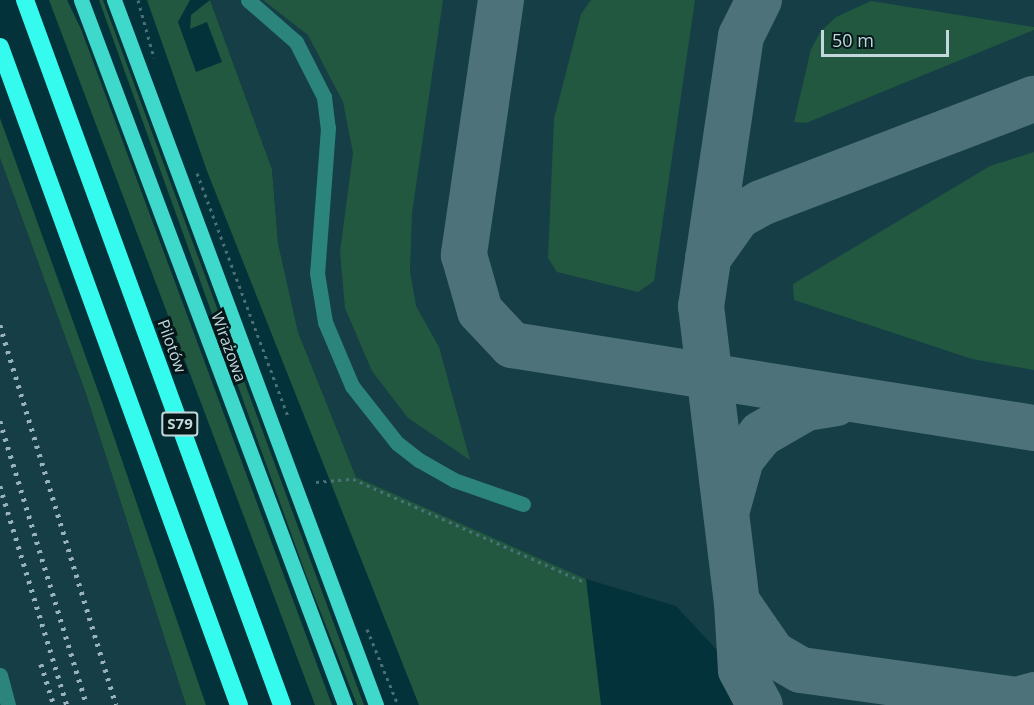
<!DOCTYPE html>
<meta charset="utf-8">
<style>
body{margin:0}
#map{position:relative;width:1034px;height:705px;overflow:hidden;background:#04323a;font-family:"Open Sans",sans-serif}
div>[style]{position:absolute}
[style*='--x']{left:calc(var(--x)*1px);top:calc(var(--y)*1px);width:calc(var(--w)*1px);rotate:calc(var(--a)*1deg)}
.built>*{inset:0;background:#163e46}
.green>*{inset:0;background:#21583f}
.taxiway>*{height:46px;margin:-23px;padding:0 23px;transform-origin:23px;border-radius:23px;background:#4e727a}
.path>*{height:3px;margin-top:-1.5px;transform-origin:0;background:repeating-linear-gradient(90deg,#4b7077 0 3px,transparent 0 7.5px)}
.minor>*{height:15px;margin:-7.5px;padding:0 7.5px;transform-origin:7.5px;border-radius:7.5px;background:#2c857d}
.major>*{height:15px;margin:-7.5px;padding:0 7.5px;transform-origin:7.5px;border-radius:7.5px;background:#3fd9cc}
.highway>*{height:18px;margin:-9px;padding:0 9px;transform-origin:9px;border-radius:9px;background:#34fbed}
.rail>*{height:4.5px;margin-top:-2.25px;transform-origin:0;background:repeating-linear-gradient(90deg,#98b3b9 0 3px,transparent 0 9px)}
span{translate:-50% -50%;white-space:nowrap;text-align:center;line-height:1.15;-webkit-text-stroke:6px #06171a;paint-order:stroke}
.shield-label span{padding:2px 4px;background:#06171a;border:2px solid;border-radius:4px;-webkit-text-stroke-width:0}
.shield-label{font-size:15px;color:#c2d8dd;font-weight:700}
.street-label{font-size:16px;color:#c2d8dd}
.scale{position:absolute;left:821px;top:30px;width:128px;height:27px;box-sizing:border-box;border:3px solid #c2d8dd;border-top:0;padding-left:8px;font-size:18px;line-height:21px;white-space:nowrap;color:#c2d8dd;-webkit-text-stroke:4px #06171a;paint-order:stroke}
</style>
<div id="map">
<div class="built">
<div style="clip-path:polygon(210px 0,1034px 0,1034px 705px,768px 705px,676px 606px,586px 579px,356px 477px,298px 332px,278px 243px,272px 169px)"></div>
<div style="clip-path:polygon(0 158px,85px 391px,186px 705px,0 705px)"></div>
</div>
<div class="green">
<div style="clip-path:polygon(49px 0,67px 0,81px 29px,332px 705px,315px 705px)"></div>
<div style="clip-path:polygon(99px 0,103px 0,364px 705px,357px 705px,306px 575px)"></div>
<div style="clip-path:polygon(147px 0,190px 0,178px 22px,196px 72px,222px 62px,207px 22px,190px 29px,191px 15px,210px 0,272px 169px,278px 243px,298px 332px,356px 477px,586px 579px,601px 705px,419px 705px,207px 171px)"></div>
<div style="clip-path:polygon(263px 0,443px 0,412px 213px,410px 271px,416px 306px,439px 347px,470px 460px,408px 418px,372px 371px,345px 308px,340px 252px,353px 153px,343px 102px,308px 35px)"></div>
<div style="clip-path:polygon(591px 0,695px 0,654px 281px,638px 292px,557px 272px,548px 258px,554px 119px,581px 14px)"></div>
<div style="clip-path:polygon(871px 1px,1034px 27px,1034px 30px,806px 123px,794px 122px,811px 49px,821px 31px,836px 17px)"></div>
<div style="clip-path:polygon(0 118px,102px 402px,206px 705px,186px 705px,85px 391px,0 158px)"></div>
<div style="clip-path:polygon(1034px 152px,1034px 370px,972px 359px,794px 300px,793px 284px,990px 166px)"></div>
</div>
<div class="taxiway">
<div style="--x:501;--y:0;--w:258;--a:98.3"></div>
<div style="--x:464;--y:255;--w:58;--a:74.1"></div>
<div style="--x:480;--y:311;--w:47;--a:46.7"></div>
<div style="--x:512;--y:345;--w:529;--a:9.03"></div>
<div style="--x:759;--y:0;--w:40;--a:116.6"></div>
<div style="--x:741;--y:36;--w:273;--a:98.4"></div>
<div style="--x:701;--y:306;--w:298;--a:83.1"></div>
<div style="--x:737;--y:602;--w:63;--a:55.3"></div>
<div style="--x:773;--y:654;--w:32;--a:30"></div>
<div style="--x:801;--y:670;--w:218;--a:7.9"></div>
<div style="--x:1017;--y:700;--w:18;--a:-16"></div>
<div style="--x:708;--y:258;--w:52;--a:-54.5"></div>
<div style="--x:738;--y:216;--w:26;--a:-29"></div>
<div style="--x:761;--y:203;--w:292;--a:-20.9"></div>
<div style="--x:728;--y:506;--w:49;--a:-74.5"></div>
<div style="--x:741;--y:459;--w:32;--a:-51"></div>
<div style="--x:761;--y:434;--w:52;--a:-30"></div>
<div style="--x:806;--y:408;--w:30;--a:-9"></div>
<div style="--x:737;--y:603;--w:67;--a:86.6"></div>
<div style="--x:741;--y:670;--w:40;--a:62"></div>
</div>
<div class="path">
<div style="--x:138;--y:0;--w:60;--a:74.6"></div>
<div style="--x:197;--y:173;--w:260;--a:69.5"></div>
<div style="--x:316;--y:482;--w:37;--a:-5"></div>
<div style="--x:353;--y:479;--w:251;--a:24"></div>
<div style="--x:367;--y:629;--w:82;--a:67.8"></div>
</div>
<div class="minor">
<div style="--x:248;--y:0;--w:64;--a:41.2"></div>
<div style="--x:296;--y:42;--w:62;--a:63"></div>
<div style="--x:324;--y:97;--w:31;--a:83"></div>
<div style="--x:328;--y:128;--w:145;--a:94.3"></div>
<div style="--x:317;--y:273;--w:50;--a:80.7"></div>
<div style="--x:325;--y:322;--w:69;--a:67.1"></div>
<div style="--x:352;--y:386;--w:73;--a:51.7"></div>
<div style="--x:397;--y:443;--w:28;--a:38"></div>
<div style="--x:419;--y:460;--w:40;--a:29.7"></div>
<div style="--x:454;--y:480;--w:73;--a:19.2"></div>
<div style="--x:0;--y:675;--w:31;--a:75"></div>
</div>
<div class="major">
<div style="--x:81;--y:0;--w:753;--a:69.47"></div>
<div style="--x:114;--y:0;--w:752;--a:69.61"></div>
</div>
<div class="highway">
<div style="--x:25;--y:0;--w:750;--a:69.97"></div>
<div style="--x:0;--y:47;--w:700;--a:70.04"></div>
</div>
<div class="rail">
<div style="--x:0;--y:325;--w:397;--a:73"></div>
<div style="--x:0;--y:421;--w:297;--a:73"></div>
<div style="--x:0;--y:486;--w:229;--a:73"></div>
<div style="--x:41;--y:664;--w:43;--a:72.4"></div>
</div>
<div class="shield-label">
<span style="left:180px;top:424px">S79</span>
</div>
<div class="street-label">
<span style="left:172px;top:346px;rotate:70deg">Pilotów</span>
<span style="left:229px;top:347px;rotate:70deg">Wirażowa</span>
</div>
<div class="scale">50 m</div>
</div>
